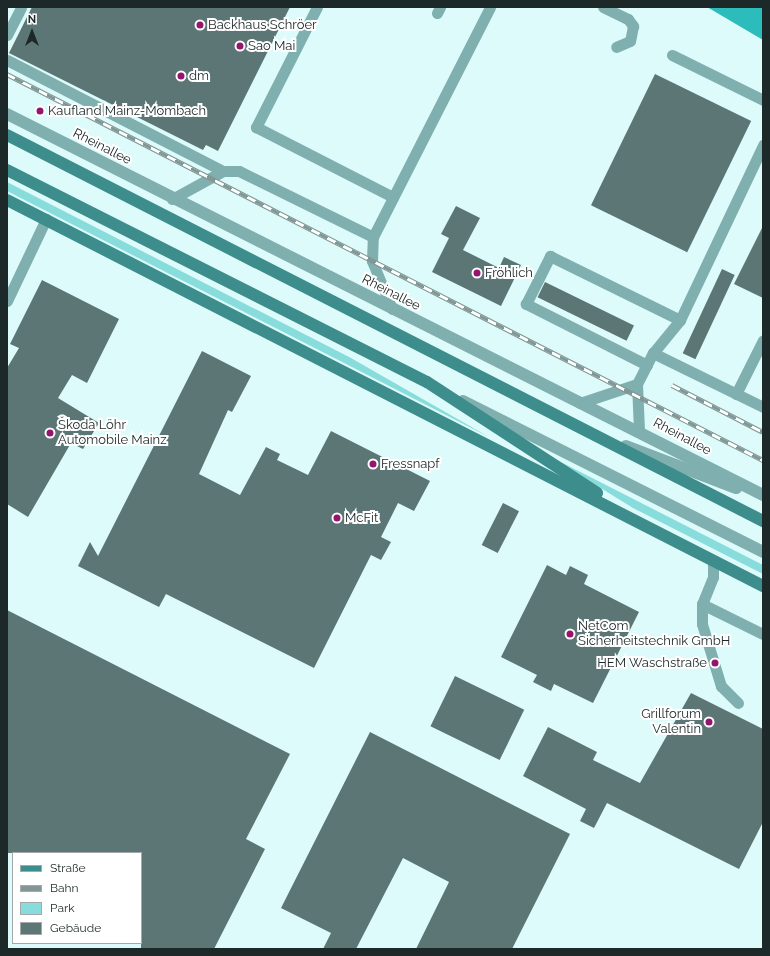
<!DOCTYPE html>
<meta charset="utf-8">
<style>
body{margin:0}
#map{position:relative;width:770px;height:956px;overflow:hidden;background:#ddfbfa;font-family:Raleway,sans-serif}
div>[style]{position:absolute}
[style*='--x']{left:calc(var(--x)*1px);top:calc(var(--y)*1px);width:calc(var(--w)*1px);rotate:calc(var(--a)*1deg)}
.green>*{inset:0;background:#88dddc}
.water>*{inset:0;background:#2dbcbc}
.building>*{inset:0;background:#5b7675;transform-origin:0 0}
.lane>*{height:11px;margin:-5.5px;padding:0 5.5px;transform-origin:5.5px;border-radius:5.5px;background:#7fafaf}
.street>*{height:12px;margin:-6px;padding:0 6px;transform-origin:6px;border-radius:6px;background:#7fafaf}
.secondary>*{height:12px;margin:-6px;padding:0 6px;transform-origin:6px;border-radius:6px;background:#3d8d8d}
.rail>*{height:4.5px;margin-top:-2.25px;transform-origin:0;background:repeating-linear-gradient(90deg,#fff 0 9px,#819695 0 18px);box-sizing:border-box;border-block:1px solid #819695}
.dots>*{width:11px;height:11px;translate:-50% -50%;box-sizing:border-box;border:2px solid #fff;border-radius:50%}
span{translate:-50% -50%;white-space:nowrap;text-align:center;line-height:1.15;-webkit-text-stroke:4px #fff;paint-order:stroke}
.poi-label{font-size:13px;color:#1d2828}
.left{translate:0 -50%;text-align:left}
.right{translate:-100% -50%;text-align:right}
.street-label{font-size:13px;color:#1d2828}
.frame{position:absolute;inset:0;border:8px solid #1d2828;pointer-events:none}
.legend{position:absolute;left:12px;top:852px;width:130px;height:92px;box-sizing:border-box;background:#fff;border:1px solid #a5a9a9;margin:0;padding:5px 7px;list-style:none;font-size:12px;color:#1d2828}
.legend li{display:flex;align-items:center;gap:8px;height:20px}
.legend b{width:20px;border:1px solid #a5a9a9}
.north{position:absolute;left:12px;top:12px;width:40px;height:40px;-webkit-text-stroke:3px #fff;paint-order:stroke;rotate:0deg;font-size:11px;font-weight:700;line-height:16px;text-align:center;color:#1d2828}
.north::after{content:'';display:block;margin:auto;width:14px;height:18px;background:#1d2828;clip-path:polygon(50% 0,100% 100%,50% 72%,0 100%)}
</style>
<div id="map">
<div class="green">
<div style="clip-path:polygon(7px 182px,351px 358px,489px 437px,7px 191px)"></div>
<div style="clip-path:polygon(549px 456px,763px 565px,763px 574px,633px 508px)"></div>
</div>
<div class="water">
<div style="clip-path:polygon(707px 7px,763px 7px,763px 40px)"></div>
</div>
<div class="building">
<div style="clip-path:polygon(32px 7px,290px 7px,218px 151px,206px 145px,203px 150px,9px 53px)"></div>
<div style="left:655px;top:74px;width:107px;height:146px;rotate:26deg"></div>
<div style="clip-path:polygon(456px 206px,480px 218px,463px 250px,499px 268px,504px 257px,521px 265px,501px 306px,432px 272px,449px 238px,441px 234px)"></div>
<div style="clip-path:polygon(763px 226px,763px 298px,734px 284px)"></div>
<div style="left:722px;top:269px;width:14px;height:93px;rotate:25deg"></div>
<div style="clip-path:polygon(42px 280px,119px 319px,87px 383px,72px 375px,58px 398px,99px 423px,83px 449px,71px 443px,28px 517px,7px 504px,7px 368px,19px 348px,10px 344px)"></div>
<div style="left:545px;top:282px;width:99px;height:17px;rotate:26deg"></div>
<div style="clip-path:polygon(202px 351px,251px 376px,232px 412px,228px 410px,199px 474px,240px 495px,266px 447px,280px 454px,277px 460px,308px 475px,331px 431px,430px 481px,414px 511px,398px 503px,381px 537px,391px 542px,381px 560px,371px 555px,314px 668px,166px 594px,159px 607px,78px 566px,90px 542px,98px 556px)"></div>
<div style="left:503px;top:503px;width:18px;height:47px;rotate:27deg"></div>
<div style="clip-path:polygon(547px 565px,566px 575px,570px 566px,588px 575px,584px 584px,639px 612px,593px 703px,554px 684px,551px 691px,533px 682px,537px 675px,501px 657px)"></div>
<div style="clip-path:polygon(7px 610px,290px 754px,246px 839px,265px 849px,214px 949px,141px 949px,141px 853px,7px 853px)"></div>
<div style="left:455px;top:676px;width:77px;height:56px;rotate:26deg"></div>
<div style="clip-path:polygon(691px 693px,763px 729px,763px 822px,739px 869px,607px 803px,594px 828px,580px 821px,586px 809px,523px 776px,548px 727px,597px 752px,593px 760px,640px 783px)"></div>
<div style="clip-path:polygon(370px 732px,570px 834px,512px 949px,416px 949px,449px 882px,403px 858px,356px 949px,323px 949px,331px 933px,281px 908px)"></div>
</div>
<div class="lane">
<div style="--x:317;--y:7;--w:135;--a:116.9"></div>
<div style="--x:256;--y:127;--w:154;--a:27.1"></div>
<div style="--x:603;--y:7;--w:28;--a:26"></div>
<div style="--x:628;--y:19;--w:9;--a:54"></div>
<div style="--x:633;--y:26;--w:15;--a:101"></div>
<div style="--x:630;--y:41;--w:15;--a:157"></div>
<div style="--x:437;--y:13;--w:7;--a:-63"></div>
<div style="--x:7;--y:35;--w:31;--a:-63"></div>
<div style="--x:672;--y:55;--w:102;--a:26.3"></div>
<div style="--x:7;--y:60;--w:243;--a:27.2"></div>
<div style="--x:172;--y:199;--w:58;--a:-28.8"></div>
<div style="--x:223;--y:171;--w:16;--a:0"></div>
<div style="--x:239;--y:171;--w:149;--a:26.2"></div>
<div style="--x:7;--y:301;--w:91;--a:-64.6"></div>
<div style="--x:392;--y:309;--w:52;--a:-112.6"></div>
<div style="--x:372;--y:261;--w:24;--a:-88"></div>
<div style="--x:373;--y:237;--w:258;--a:-63"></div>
<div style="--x:653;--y:353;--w:123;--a:26.1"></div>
<div style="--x:647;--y:365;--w:136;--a:-153.2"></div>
<div style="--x:526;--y:304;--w:54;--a:-63.4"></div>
<div style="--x:550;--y:256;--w:145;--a:26.2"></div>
<div style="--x:736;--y:394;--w:60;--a:-63.4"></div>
<div style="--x:580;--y:403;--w:60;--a:-18.4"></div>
<div style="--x:639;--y:430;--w:46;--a:-92.5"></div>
<div style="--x:637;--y:384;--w:35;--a:-63"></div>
<div style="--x:653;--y:353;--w:43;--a:-50.7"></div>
<div style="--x:680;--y:320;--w:194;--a:-64.6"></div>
<div style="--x:713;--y:561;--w:16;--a:90"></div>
<div style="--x:713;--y:577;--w:29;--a:112"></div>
<div style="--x:702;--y:604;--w:20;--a:90"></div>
<div style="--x:702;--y:624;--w:65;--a:73"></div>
<div style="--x:721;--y:686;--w:24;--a:45"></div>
<div style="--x:702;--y:604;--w:68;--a:26.2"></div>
</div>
<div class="street">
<div style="--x:7;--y:114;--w:847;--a:26.75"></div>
<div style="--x:463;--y:401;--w:336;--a:26.7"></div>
<div style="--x:626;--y:446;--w:118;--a:20.9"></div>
</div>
<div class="secondary">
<div style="--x:7;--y:135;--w:849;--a:27.05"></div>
<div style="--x:7;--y:170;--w:470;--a:26.8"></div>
<div style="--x:427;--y:382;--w:203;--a:33.1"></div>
<div style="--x:7;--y:200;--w:849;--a:27.05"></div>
</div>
<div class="rail">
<div style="--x:7;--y:74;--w:849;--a:27.05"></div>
<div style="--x:672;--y:385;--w:102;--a:27.3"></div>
</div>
<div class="dots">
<div style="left:200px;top:25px;background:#95146d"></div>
<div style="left:240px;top:46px;background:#95146d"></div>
<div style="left:181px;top:76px;background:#95146d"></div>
<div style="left:40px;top:111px;background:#95146d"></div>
<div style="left:477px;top:273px;background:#95146d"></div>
<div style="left:50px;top:433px;background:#95146d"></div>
<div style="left:373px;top:464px;background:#95146d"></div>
<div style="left:337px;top:518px;background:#95146d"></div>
<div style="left:570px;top:634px;background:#95146d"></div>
<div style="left:715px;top:663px;background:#95146d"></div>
<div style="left:709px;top:722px;background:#95146d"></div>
</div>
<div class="poi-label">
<span class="left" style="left:208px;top:25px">Backhaus Schröer</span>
<span class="left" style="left:248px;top:46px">Sao Mai</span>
<span class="left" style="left:189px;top:76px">dm</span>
<span class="left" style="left:48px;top:111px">Kaufland Mainz-Mombach</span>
<span class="left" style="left:485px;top:273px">Fröhlich</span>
<span class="left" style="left:58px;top:433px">Škoda Löhr<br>Automobile Mainz</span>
<span class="left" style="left:381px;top:464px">Fressnapf</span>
<span class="left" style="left:345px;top:518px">McFit</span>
<span class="left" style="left:578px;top:634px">NetCom<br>Sicherheitstechnik GmbH</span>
<span class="right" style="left:707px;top:663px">HEM Waschstraße</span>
<span class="right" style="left:701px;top:722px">Grillforum<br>Valentin</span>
</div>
<div class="street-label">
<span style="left:102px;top:147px;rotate:27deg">Rheinallee</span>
<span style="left:391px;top:293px;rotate:27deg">Rheinallee</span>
<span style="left:682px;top:437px;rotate:28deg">Rheinallee</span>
</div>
<div class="frame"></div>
<ul class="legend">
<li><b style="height:5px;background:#3d8d8d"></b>Straße</li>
<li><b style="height:5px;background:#819695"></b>Bahn</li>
<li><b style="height:11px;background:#88dddc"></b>Park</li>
<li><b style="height:11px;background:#5b7675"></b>Gebäude</li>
</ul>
<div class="north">N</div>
</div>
